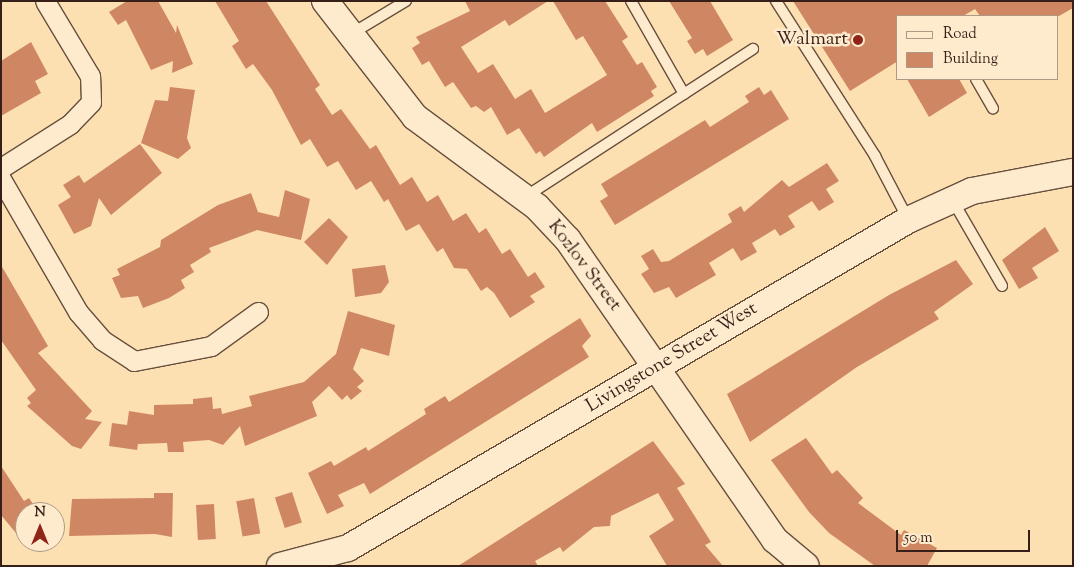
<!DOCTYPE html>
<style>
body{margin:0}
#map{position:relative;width:1074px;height:567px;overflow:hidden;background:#fde0b2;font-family:"Sorts Mill Goudy",serif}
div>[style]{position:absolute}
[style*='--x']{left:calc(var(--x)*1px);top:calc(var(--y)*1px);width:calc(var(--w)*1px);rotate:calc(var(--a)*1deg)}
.building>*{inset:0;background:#cf8763;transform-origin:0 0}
.roads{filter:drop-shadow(1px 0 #674f3e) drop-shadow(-1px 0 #674f3e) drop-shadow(0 1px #674f3e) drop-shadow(0 -1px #674f3e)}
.lane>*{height:10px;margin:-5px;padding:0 5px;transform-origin:5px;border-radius:5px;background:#feebcd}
.street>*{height:19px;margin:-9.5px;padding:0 9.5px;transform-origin:9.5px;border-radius:9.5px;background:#feebcd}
.secondary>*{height:26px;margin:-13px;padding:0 13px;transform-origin:13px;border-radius:13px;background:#feebcd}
.dots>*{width:14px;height:14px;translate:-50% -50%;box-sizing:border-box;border:2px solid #feebcd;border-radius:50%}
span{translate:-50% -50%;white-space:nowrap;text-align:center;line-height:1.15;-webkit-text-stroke:5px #feebcd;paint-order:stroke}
.poi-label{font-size:19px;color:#351f18}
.right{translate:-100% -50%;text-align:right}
.street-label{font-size:19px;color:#351f18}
.frame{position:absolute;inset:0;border:2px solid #351f18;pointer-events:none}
.legend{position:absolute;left:896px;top:15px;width:162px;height:65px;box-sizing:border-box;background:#feebcd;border:1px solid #ae9985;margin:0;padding:6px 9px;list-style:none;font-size:15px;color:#351f18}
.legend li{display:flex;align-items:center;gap:10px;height:25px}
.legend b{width:25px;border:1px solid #ae9985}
.north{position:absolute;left:15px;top:502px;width:50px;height:50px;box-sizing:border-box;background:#feebcd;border:1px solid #ae9985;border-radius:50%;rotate:0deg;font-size:14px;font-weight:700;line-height:20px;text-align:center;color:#351f18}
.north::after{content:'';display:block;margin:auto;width:18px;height:22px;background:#8f2418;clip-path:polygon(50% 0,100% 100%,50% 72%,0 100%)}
.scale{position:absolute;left:896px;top:530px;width:134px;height:22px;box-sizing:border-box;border:2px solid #351f18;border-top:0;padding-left:6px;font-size:15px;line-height:18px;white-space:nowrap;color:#351f18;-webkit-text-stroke:4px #feebcd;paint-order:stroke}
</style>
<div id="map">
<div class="building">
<div style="clip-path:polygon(127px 1px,158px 1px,176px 33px,177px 25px,193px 64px,172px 73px,173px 61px,151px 70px,126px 20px,118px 25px,109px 12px)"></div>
<div style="clip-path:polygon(215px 1px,266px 1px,320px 85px,315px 89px,332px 115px,341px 109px,370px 149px,376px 145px,400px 185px,412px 177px,427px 202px,438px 195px,453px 221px,466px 213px,479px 233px,486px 228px,502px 254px,510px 249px,528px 277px,535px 272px,545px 287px,530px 296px,535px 302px,510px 318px,494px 293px,487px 287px,481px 291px,467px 269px,454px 268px,443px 248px,437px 252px,419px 224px,406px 231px,388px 199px,384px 202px,371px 181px,356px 190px,338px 161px,327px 167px,310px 139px,301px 145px,272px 90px,253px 64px,246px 69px,232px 46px,239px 41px)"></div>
<div style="clip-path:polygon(465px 1px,548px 1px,509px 26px,505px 20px,461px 47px,478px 73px,493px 64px,515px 99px,531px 89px,545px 113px,607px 75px,583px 36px,576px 40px,553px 1px,605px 1px,628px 37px,622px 41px,637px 65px,642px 62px,657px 87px,651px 91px,654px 96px,597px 132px,592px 123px,544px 157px,540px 151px,536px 154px,519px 128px,507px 135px,491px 107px,484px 112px,476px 106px,471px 108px,453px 82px,445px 87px,429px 61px,422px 65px,412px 48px,420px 43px,416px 37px,470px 11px)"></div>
<div style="clip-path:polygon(669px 1px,710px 1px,733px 40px,707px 56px,703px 49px,695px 54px,687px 41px,692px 38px)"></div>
<div style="clip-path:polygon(793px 1px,1073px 1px,1073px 8px,1059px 16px,980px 16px,975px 9px,963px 16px,898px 16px,898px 61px,850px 91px)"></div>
<div style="clip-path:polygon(31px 42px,48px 74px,35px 81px,41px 93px,1px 116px,1px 61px)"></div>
<div style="clip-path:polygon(907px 79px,959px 79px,967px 93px,929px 117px)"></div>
<div style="clip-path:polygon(170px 87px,195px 90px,187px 138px,191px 148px,178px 159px,141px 143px,155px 100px,168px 101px)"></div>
<div style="clip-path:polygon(759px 87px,764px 95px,771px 90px,789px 119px,615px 225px,600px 201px,608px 196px,601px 184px,705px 120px,710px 127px,749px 102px,745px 96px)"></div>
<div style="clip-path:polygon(140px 144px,162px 173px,111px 215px,99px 198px,91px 226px,74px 234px,58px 205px,71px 197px,63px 185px,79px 175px,84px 183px)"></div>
<div style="clip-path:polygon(827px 163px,839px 181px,826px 189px,834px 202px,819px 211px,812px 201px,788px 216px,795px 227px,780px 236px,775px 229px,752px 243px,757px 252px,741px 261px,733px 248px,709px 263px,716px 275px,676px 298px,669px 287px,654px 293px,641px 274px,649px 269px,641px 256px,653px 249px,661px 262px,669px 261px,732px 222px,728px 214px,741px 206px,744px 212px,782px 180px,789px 187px)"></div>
<div style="clip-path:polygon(285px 190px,310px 199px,301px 240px,257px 230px,209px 248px,211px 252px,190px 265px,194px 272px,181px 280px,185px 288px,169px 298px,143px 308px,138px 296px,121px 298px,112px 278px,120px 275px,117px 269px,160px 247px,161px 240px,218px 205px,251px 193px,258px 212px,279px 217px)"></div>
<div style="clip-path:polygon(329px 218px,348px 237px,327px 265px,304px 242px)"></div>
<div style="clip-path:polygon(1045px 227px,1059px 251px,1032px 268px,1038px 278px,1019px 289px,1002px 260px)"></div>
<div style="clip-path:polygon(956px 260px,973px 284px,934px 312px,939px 319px,857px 367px,750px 442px,727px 394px,889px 295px)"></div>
<div style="clip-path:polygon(1px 265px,48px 346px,38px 353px,92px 411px,85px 419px,102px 422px,81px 449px,72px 446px,27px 406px,31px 403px,27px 398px,36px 390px,1px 340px)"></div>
<div style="clip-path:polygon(385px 265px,389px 282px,381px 293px,355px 297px,352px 269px)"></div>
<div style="clip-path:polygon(348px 311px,395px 325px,389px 356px,361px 348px,353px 369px,364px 381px,357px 387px,362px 391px,351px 400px,347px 395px,342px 400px,329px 386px,312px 402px,317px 416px,245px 446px,240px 426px,223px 445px,209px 440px,183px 442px,184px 452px,168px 452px,167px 443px,138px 444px,137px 450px,109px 446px,112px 423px,127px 425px,129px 411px,154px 415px,154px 405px,193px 404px,193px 399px,212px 397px,213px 409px,221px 408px,222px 414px,252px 406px,249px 396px,304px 382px,336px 354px)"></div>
<div style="clip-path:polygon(580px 318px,591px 336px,582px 346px,589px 357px,370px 494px,364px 483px,338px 495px,344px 506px,327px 514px,308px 473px,331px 461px,334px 466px,366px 447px,368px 451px,426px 414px,424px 409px,445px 396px,449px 402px)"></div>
<div style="clip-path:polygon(806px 438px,832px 474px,837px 470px,863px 498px,858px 503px,901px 535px,904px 530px,937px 548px,927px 566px,875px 566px,829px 533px,809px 512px,771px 460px)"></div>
<div style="clip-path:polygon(653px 441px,685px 484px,677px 488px,711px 542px,705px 545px,723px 566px,667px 566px,649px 536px,674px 520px,658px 493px,611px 516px,610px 526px,594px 527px,563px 552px,560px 547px,535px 561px,538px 566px,458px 566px)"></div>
<div style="clip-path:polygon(1px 466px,24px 501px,29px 498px,37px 510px,25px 512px,25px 544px,1px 515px)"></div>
<div style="left:292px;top:492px;width:32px;height:18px;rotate:72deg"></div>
<div style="clip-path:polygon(154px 493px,173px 493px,172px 537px,155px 534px,69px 536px,72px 499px,154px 498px)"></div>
<div style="left:254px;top:498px;width:36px;height:18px;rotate:80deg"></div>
<div style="left:214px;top:504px;width:35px;height:18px;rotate:87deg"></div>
</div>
<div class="roads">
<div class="lane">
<div style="--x:631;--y:1;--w:107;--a:60.3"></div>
<div style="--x:776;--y:1;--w:184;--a:57.4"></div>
<div style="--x:875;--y:156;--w:71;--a:62.4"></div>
<div style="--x:351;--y:34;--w:64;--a:-31"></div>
<div style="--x:976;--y:79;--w:34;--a:60"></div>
<div style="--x:525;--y:197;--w:272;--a:-33"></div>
<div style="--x:953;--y:201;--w:98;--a:60"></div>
</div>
<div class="street">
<div style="--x:1;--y:168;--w:82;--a:-32.5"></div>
<div style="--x:70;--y:124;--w:30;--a:-46"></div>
<div style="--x:91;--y:102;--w:26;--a:-92"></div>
<div style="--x:90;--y:76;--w:87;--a:-121"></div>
<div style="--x:1;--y:179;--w:154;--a:59.9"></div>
<div style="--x:78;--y:312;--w:37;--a:49"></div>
<div style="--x:102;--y:340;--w:38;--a:33"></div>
<div style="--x:134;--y:361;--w:78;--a:-11"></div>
<div style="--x:211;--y:346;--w:58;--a:-35.9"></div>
</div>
<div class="secondary">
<div style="--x:325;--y:1;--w:147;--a:52.2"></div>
<div style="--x:415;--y:117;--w:152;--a:36.4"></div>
<div style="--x:537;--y:207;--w:45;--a:46.8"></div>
<div style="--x:568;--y:240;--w:364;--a:55.4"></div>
<div style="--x:775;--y:540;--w:40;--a:40"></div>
<div style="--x:280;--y:566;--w:70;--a:-14.8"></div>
<div style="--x:348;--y:548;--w:649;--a:-30.36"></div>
<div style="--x:908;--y:220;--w:70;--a:-24.4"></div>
<div style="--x:972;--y:191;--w:103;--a:-10.7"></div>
</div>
</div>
<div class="dots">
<div style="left:858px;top:40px;background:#8f2418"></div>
</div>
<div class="poi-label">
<span class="right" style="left:848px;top:40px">Walmart</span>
</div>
<div class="street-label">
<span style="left:584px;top:266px;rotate:53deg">Kozlov Street</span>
<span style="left:672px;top:358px;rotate:-31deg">Livingstone Street West</span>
</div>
<div class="frame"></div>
<ul class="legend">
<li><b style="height:6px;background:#feebcd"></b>Road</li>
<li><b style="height:14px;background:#cf8763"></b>Building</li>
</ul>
<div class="north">N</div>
<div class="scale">50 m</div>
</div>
